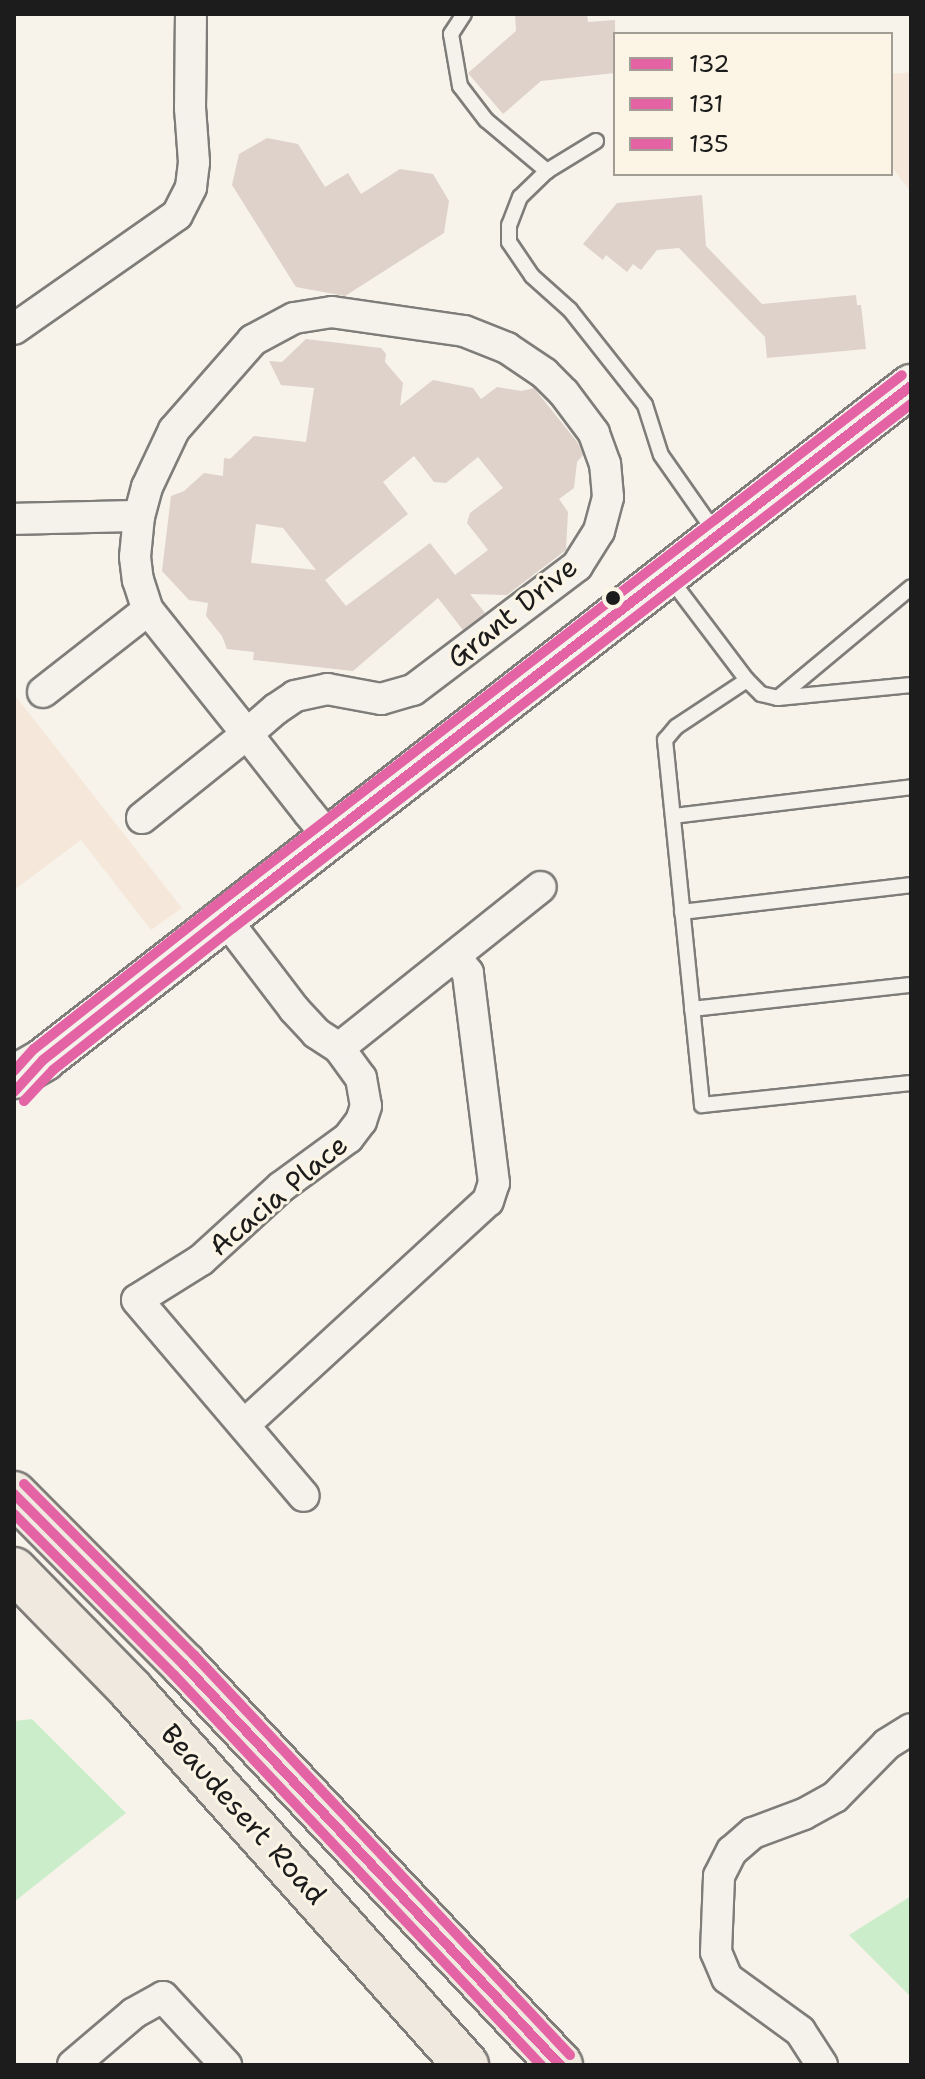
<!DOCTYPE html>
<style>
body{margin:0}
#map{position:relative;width:925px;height:2079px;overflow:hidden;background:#f7f3ea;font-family:"Shantell Sans",sans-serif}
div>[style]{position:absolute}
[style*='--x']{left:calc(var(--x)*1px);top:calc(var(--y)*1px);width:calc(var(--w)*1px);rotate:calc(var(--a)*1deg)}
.built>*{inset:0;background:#f5e8db}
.green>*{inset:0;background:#ccedca}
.building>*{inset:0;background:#ded2ca}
.roads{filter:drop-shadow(2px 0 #7f7d79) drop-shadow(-2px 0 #7f7d79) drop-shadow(0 2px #7f7d79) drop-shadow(0 -2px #7f7d79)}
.lane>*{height:14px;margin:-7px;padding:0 7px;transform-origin:7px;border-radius:7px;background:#f5f2ec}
.street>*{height:30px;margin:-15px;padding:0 15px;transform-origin:15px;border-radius:15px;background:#f5f2ec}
.secondary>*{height:42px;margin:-21px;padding:0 21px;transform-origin:21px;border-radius:21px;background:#f5f2ec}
.highway>*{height:44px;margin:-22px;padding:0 22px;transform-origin:22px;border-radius:22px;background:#efe9df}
.bus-1>*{height:10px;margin:-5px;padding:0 5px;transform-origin:5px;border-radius:5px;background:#e463a4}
.bus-2>*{height:10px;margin:-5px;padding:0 5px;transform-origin:5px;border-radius:5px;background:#e463a4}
.bus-3>*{height:10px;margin:-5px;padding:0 5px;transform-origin:5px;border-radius:5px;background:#e463a4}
.dots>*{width:22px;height:22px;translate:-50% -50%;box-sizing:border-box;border:4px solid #fcf5e5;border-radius:50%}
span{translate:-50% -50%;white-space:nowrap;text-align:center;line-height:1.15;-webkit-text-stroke:6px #fcf5e5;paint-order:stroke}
.street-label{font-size:28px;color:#1c1c1c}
.frame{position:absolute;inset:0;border:16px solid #1c1c1c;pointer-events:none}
.legend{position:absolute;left:613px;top:32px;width:280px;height:144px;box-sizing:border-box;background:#fcf5e5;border:2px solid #a29e95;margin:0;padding:10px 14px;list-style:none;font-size:24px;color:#1c1c1c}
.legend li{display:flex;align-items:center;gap:16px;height:40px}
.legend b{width:40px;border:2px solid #a29e95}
</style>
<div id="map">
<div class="built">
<div style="clip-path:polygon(911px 72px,911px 192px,891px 166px,891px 74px)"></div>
<div style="clip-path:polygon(14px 694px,182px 908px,151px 930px,81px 840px,14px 890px)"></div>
</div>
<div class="green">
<div style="clip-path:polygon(32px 1719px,126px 1813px,14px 1902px,14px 1721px)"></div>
<div style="clip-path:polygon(911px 1896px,911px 1997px,849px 1935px)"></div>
</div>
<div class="building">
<div style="clip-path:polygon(515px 14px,587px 14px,588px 22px,615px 20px,615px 73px,541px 81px,503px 114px,468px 73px,516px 31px)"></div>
<div style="clip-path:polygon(267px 138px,298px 144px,325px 187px,348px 173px,361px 194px,400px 169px,433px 174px,449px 201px,444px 233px,345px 296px,296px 287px,232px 185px,239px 154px)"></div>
<div style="clip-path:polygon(702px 195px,706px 246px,762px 304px,856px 295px,857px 305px,861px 305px,866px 349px,767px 358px,765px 337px,679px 248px,657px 250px,641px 270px,633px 264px,627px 272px,606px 255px,603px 260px,583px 244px,617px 203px)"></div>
<div style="clip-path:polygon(evenodd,306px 339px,381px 348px,386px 354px,385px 362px,403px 383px,400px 406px,433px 380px,473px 388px,481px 399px,497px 387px,521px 391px,534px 388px,578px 443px,583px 455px,577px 462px,574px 488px,559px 499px,568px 512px,566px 550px,507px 595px,470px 594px,485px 613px,463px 630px,438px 598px,353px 671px,253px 660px,254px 652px,227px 649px,222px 636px,206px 616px,208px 603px,189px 600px,162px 571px,171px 496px,184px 491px,204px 473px,223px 476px,224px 458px,230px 459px,254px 436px,306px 442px,314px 388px,281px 385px,269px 361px,282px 362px,306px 339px,414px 456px,434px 482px,446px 483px,478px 457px,503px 488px,470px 513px,467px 523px,488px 550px,455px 575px,430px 543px,346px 606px,325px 580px,408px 514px,383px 482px,414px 456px,306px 339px,256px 524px,283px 528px,316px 570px,251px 563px,256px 524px)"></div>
</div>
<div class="roads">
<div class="lane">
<div style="--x:464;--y:14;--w:24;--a:123"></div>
<div style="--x:451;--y:34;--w:53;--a:80.2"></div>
<div style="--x:460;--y:86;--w:43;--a:52.6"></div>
<div style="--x:486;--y:120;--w:80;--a:39.9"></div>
<div style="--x:596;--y:141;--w:57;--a:148.5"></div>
<div style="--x:547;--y:171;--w:37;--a:136"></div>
<div style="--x:520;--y:197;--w:30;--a:111"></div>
<div style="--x:509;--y:225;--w:17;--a:90"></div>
<div style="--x:509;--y:242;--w:41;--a:55.9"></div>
<div style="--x:532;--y:276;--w:51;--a:41.8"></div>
<div style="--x:570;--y:310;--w:121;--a:51.7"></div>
<div style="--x:645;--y:405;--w:52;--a:72.3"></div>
<div style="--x:661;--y:455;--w:94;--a:55"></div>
<div style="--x:669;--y:577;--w:129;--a:52.9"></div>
<div style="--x:747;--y:680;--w:20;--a:45"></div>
<div style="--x:761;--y:694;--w:17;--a:13"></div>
<div style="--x:778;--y:698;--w:134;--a:-5.6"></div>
<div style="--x:747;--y:680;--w:85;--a:146.5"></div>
<div style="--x:676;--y:727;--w:17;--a:130"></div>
<div style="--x:665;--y:740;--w:367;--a:84.2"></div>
<div style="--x:702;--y:1105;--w:210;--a:-6"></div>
<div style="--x:778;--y:698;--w:173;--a:-39.8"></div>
<div style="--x:673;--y:816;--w:240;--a:-6.9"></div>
<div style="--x:682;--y:912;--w:231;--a:-6.7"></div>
<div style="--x:692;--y:1009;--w:220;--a:-6.3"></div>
</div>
<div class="street">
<div style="--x:14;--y:329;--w:199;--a:-35"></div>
<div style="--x:177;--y:215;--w:31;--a:-63"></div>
<div style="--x:191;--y:187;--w:25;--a:-83"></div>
<div style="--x:194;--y:162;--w:54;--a:-94.2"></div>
<div style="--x:190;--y:108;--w:94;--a:-89.4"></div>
<div style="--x:14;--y:519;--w:125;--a:-1.4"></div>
<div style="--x:43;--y:692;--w:133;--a:-38"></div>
<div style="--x:142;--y:818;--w:134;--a:-38.7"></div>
<div style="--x:247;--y:734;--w:38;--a:-41"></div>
<div style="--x:276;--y:709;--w:23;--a:-34"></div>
<div style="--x:295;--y:696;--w:33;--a:-12"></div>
<div style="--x:327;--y:689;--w:55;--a:10.5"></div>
<div style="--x:381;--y:699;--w:33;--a:-16"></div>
<div style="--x:413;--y:690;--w:206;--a:-37.1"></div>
<div style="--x:577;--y:566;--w:41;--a:-57.8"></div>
<div style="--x:599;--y:531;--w:35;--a:-75"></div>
<div style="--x:608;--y:497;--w:33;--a:-95"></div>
<div style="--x:605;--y:464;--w:33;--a:-110"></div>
<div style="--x:594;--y:433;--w:50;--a:-126.9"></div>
<div style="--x:564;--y:393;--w:28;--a:-135"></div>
<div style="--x:544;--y:373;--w:45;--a:-146"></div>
<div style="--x:507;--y:348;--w:46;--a:-158.4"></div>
<div style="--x:464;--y:331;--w:133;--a:-171.8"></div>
<div style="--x:332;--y:312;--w:38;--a:171"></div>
<div style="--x:294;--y:318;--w:47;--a:151.8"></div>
<div style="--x:253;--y:340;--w:120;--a:131.3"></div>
<div style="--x:174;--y:430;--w:63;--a:115.3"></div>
<div style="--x:147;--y:487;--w:30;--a:105"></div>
<div style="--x:139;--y:516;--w:41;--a:95.6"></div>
<div style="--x:135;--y:557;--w:23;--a:83"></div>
<div style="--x:138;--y:580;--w:32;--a:72"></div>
<div style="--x:148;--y:610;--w:159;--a:51.4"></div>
<div style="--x:247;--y:734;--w:100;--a:51.9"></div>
<div style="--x:309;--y:813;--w:32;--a:51"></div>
<div style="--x:224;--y:917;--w:116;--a:52.7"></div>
<div style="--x:294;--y:1009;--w:33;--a:47"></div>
<div style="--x:316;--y:1033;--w:27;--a:33"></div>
<div style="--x:339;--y:1048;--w:37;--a:54"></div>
<div style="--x:361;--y:1078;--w:28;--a:80"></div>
<div style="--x:366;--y:1106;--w:16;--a:108"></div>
<div style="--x:361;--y:1121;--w:21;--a:127"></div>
<div style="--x:348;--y:1138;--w:83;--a:143.8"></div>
<div style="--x:281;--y:1187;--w:108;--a:137.6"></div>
<div style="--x:201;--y:1260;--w:75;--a:148"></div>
<div style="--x:137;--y:1300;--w:257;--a:49.6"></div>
<div style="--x:339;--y:1048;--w:258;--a:-38.6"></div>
<div style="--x:244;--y:1425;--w:331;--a:-42.6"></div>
<div style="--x:488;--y:1201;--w:19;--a:-72"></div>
<div style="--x:494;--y:1183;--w:212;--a:-97.1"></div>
<div style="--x:468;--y:973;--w:21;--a:-127"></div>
<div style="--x:73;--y:2065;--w:80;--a:-40.4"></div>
<div style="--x:134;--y:2013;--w:33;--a:-29"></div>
<div style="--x:163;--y:1997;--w:93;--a:47.2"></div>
<div style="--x:822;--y:2065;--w:40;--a:-122.9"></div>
<div style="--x:800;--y:2031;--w:90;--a:-144"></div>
<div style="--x:727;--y:1978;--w:28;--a:-113"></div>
<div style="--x:716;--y:1952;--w:76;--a:-87.7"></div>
<div style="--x:719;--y:1876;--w:28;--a:-63"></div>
<div style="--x:732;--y:1851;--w:28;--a:-41"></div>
<div style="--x:753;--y:1833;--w:54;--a:-20.4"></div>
<div style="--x:804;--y:1814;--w:35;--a:-29"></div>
<div style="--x:835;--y:1797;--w:74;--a:-45.5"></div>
<div style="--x:887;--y:1744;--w:28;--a:-32"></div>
</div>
<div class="secondary">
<div style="--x:14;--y:1077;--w:34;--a:-30"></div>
<div style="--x:43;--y:1060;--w:1099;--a:-37.83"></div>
</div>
<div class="highway">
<div style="--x:14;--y:1494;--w:241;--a:45.2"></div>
<div style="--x:184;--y:1665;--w:549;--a:46.77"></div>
<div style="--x:14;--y:1570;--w:168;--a:45.7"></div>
<div style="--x:131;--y:1690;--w:503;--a:48.22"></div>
</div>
</div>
<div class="bus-1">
<div style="--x:14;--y:1092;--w:43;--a:-47.8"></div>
<div style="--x:43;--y:1060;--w:231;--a:-38.3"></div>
<div style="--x:224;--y:917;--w:868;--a:-37.7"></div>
<div style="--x:14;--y:1494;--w:241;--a:45.2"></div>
<div style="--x:184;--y:1665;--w:549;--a:46.77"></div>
</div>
<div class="bus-2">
<div style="--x:24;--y:1101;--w:42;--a:-46.9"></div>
<div style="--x:53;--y:1070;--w:229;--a:-38.3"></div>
<div style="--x:233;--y:928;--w:857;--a:-37.7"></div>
<div style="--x:14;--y:1514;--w:227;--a:45.2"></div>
<div style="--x:174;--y:1675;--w:536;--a:46.74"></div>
</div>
<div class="bus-3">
<div style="--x:14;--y:1071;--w:30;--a:-48"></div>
<div style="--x:34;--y:1049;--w:231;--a:-38.3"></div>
<div style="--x:215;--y:906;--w:868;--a:-37.7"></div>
<div style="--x:24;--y:1484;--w:241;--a:45.2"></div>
<div style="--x:194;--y:1655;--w:549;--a:46.77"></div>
</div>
<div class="dots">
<div style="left:613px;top:598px;background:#1c1c1c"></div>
</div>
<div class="street-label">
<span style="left:512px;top:612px;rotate:-39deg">Grant Drive</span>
<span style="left:278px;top:1195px;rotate:-40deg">Acacia Place</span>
<span style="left:244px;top:1814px;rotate:48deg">Beaudesert Road</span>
</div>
<div class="frame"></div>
<ul class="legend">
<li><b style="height:10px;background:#e463a4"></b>132</li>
<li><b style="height:10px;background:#e463a4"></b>131</li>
<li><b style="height:10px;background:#e463a4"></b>135</li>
</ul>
</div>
